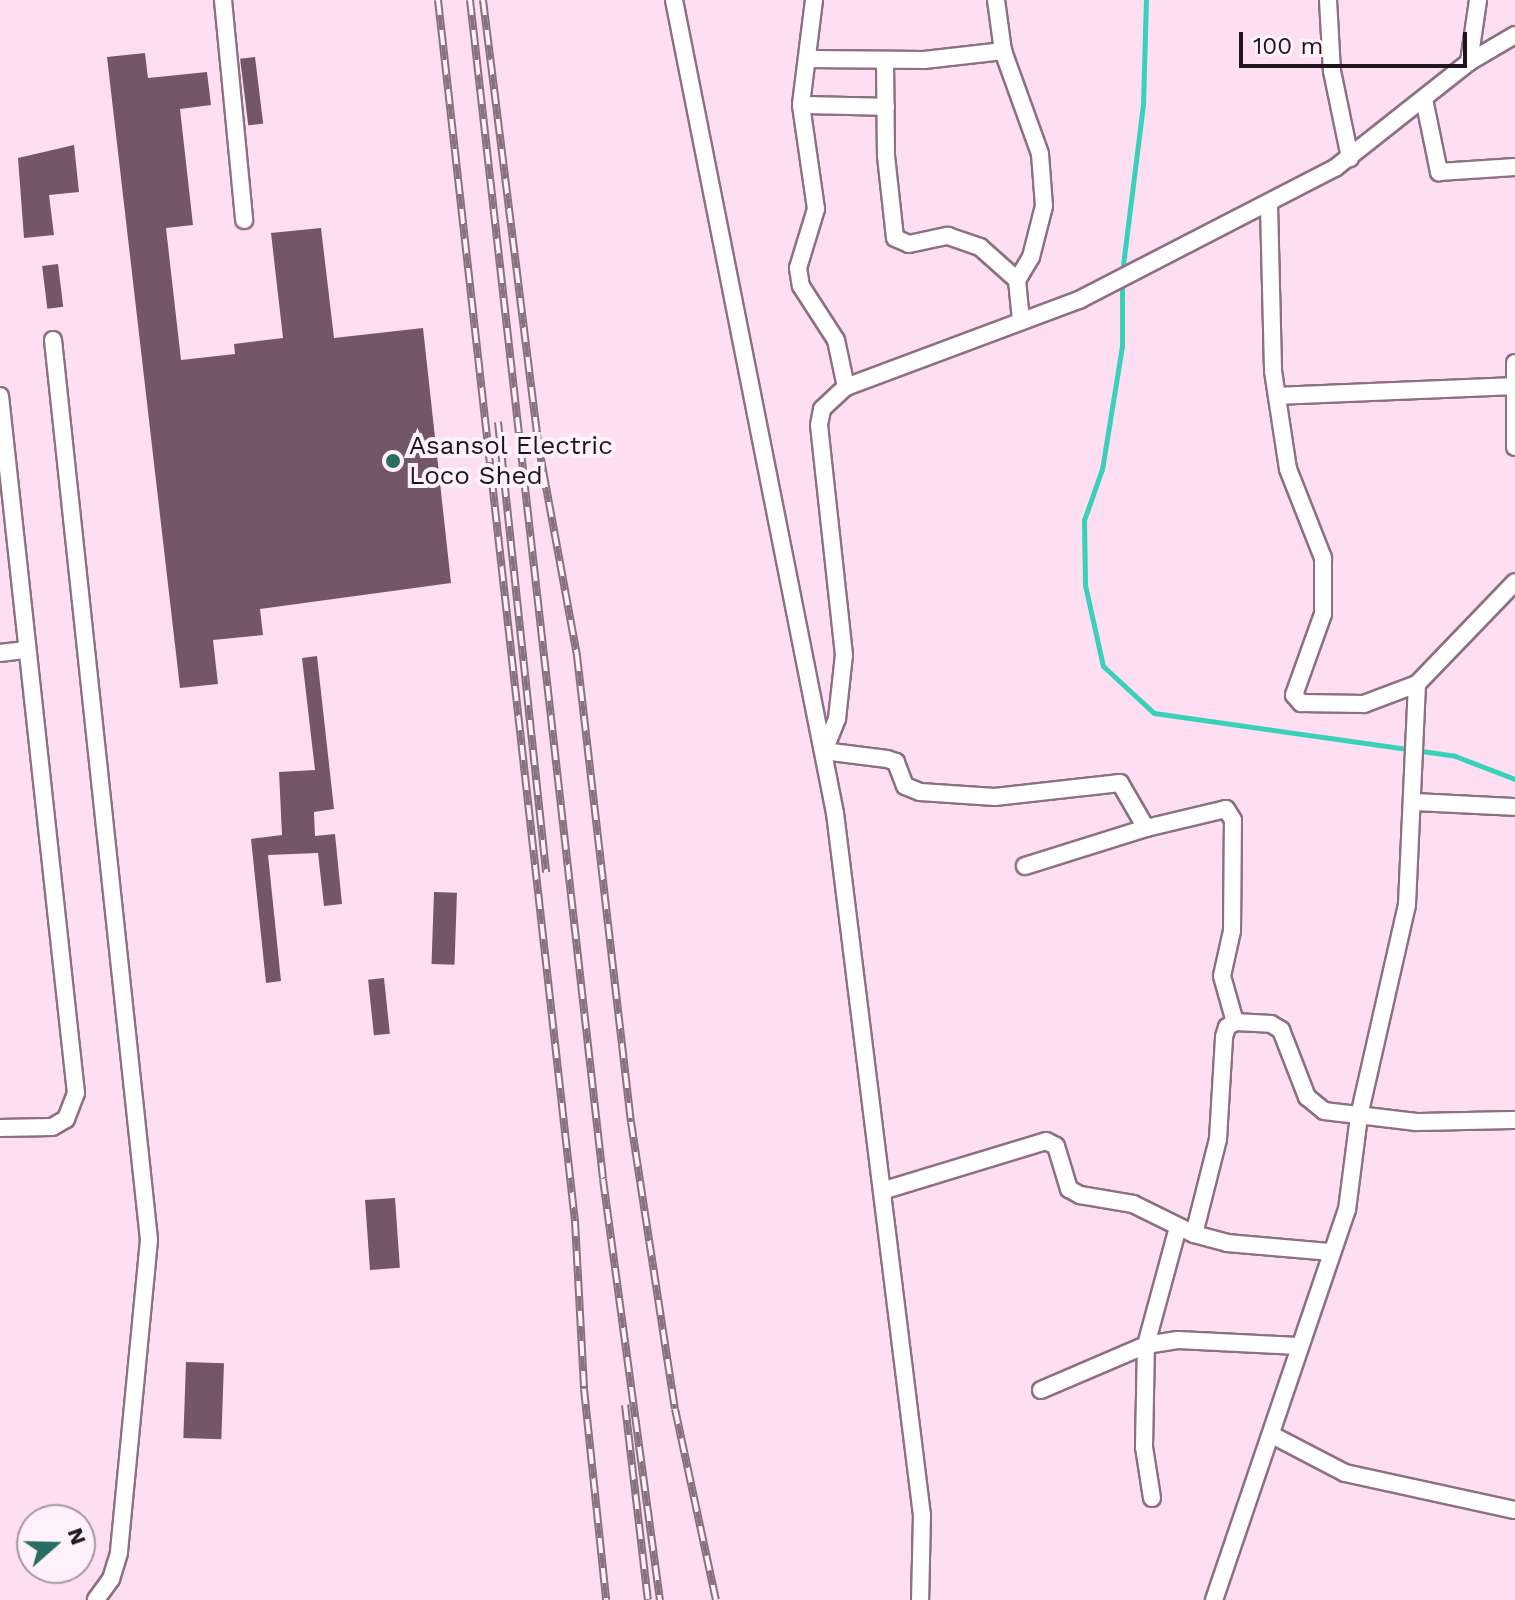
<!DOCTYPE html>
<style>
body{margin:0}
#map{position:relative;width:1515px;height:1600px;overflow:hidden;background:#fedef2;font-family:"Work Sans",sans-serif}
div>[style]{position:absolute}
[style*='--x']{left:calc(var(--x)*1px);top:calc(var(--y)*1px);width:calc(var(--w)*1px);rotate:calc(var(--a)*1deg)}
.stream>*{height:5px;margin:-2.5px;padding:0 2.5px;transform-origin:2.5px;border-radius:2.5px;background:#3ad0ba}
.building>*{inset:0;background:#735769;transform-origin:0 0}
.roads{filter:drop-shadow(2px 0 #8d7083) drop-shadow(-2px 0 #8d7083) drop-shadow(0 2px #8d7083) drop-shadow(0 -2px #8d7083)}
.minor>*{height:16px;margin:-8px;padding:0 8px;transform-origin:8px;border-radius:8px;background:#fff}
.rail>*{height:8px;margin-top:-4px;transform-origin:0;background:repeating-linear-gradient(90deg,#fff1fa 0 15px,#877280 0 30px);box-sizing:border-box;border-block:2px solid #877280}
.dots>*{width:22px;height:22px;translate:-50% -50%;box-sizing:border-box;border:4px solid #fff1fa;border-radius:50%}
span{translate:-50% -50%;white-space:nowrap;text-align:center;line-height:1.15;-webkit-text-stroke:8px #fff1fa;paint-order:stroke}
.poi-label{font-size:26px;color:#20151d}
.left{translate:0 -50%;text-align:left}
.north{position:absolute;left:16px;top:1504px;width:80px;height:80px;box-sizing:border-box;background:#fff1fa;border:2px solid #a699a2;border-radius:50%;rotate:70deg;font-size:22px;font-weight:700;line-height:32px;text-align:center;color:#20151d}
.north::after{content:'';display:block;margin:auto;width:28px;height:36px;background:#286e63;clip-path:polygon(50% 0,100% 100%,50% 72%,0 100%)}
.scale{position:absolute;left:1239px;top:32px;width:228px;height:36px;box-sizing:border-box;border:4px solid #20151d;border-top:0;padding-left:10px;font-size:24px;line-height:28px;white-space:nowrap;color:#20151d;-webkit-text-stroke:6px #fff1fa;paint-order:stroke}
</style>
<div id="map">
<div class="stream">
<div style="--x:1122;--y:273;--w:169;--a:-82.9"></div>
<div style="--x:1143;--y:105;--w:105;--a:-88.4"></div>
<div style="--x:1122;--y:283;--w:63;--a:90"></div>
<div style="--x:1122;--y:346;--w:125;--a:99.2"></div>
<div style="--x:1102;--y:469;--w:54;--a:109.4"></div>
<div style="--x:1084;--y:520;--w:65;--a:89.1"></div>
<div style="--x:1085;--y:585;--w:83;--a:77.5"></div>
<div style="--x:1103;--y:666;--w:69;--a:42.7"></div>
<div style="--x:1154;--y:713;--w:304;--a:8.1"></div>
<div style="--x:1455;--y:756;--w:64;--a:21"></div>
</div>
<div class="building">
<div style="clip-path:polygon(145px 53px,148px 78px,207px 72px,211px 105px,180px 109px,193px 225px,166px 228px,181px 360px,235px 354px,234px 344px,283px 338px,271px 233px,321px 228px,334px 338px,423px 328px,451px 583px,260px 609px,263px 635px,213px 640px,218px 684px,180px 688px,107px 57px)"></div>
<div style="left:255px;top:57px;width:67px;height:15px;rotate:83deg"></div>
<div style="clip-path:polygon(74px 145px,79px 192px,49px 195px,54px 235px,24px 238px,18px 158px)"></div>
<div style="left:58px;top:264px;width:43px;height:16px;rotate:83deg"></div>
<div style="clip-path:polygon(317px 656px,334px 809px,314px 812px,315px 836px,335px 834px,342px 904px,324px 906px,318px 853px,268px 855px,281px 981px,266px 983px,251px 839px,282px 835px,279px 772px,315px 770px,302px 658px)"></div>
<div style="left:434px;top:892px;width:23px;height:72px;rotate:2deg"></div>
<div style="left:384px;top:978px;width:56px;height:16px;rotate:84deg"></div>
<div style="left:395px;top:1198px;width:70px;height:30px;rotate:86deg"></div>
<div style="left:186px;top:1362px;width:38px;height:76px;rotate:2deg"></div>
</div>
<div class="roads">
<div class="minor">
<div style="--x:223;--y:0;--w:221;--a:84.5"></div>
<div style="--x:674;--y:0;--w:829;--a:78.8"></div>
<div style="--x:835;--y:813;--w:707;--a:82.94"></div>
<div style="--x:922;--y:1515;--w:85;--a:91.3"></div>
<div style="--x:814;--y:0;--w:106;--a:97.1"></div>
<div style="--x:801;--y:105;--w:105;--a:81.8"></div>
<div style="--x:816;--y:209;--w:62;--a:107"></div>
<div style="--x:798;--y:268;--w:18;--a:81"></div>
<div style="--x:801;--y:286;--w:64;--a:57.1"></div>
<div style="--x:836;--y:340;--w:48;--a:78"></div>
<div style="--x:996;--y:0;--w:51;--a:82.2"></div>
<div style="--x:1003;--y:51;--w:109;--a:70.2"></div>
<div style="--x:1040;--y:154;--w:52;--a:85.6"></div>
<div style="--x:1044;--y:206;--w:53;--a:104.3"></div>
<div style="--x:1031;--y:257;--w:27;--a:121"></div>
<div style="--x:1328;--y:0;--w:71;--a:86.8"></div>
<div style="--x:1332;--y:71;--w:89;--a:78.3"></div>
<div style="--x:808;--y:59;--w:116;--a:0.5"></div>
<div style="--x:924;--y:60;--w:80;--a:-6.5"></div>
<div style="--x:885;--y:61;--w:95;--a:89.4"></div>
<div style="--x:886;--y:156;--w:82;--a:83.7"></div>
<div style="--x:895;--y:238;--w:15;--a:23"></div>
<div style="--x:909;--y:244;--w:40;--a:-12"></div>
<div style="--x:948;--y:236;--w:34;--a:19"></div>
<div style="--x:980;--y:247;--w:50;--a:41.7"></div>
<div style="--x:1017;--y:280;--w:41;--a:84.4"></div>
<div style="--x:1469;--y:62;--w:53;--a:-30.4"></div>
<div style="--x:1424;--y:99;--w:75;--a:78.4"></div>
<div style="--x:1439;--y:172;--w:76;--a:-3.8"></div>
<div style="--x:801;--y:105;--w:85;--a:1.3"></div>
<div style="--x:1269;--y:205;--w:166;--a:88.6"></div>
<div style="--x:1273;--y:371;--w:99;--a:81.3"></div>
<div style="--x:1288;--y:469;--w:96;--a:68.5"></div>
<div style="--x:1323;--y:558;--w:56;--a:90"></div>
<div style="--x:1323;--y:614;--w:86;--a:109.7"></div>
<div style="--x:1294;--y:695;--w:11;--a:49"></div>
<div style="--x:1301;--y:703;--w:63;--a:0.9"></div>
<div style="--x:1364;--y:704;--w:57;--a:-20.7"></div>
<div style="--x:53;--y:340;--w:905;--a:83.91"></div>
<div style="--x:149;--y:1240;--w:314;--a:95.5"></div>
<div style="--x:119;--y:1553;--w:27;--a:107"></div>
<div style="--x:111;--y:1579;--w:26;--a:126"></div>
<div style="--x:1515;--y:363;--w:84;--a:90"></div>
<div style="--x:0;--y:396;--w:701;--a:83.78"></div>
<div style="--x:76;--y:1093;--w:28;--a:111"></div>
<div style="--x:66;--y:1119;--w:16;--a:150"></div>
<div style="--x:52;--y:1127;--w:52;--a:178.9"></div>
<div style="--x:1277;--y:396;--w:237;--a:-2.4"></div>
<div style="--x:0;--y:653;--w:26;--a:-7"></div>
<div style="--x:1413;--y:802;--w:102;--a:2.8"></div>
<div style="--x:1025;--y:866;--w:127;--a:-17.4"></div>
<div style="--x:1235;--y:1022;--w:48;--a:-105.8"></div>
<div style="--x:1222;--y:976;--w:46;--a:-77.5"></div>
<div style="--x:1232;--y:931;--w:111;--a:-89.5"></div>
<div style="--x:1233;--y:820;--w:13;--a:-122"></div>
<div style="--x:1226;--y:809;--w:82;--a:166.6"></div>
<div style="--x:1146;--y:828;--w:52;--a:-120"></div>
<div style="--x:1120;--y:783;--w:126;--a:173.6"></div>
<div style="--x:995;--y:797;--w:75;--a:-176.2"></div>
<div style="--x:920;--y:792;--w:16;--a:-158"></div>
<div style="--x:905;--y:786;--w:26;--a:-111"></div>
<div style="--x:896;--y:762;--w:9;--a:-162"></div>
<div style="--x:887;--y:759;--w:64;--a:-172.8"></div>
<div style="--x:824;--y:751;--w:35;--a:-68"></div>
<div style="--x:837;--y:719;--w:64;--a:-83.8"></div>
<div style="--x:844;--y:655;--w:231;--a:-96.2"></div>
<div style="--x:819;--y:425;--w:16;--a:-79"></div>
<div style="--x:822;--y:409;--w:33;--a:-43"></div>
<div style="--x:846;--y:387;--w:249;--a:-20.5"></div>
<div style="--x:1079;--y:300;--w:288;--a:-27.3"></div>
<div style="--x:1335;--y:168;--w:171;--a:-38.3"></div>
<div style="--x:1469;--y:62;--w:63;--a:-81.7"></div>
<div style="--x:885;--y:1190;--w:168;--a:-16.9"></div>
<div style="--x:1046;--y:1141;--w:11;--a:27"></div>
<div style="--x:1056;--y:1146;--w:45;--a:73.2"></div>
<div style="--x:1069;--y:1189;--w:13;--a:29"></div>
<div style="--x:1080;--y:1195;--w:54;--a:9.6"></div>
<div style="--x:1133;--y:1204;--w:68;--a:26.2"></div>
<div style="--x:1194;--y:1234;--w:34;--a:15"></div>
<div style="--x:1227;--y:1243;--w:102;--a:5"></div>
<div style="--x:1194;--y:1234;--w:98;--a:-75.8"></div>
<div style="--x:1218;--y:1139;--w:102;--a:-86.6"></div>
<div style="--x:1224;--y:1037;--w:10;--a:-73"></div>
<div style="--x:1227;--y:1027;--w:9;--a:-32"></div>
<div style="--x:1235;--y:1022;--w:36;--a:3"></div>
<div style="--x:1271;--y:1024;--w:12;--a:31"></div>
<div style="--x:1281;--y:1030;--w:72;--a:68.8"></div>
<div style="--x:1307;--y:1097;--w:22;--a:39"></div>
<div style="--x:1324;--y:1111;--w:93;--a:6.8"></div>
<div style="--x:1416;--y:1122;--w:99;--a:-1.2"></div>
<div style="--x:1041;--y:1390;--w:114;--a:-23.2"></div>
<div style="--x:1146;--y:1345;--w:32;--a:-9"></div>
<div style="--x:1178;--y:1340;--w:120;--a:2.9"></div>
<div style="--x:1272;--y:1435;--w:82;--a:27.5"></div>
<div style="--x:1345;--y:1473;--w:174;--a:12.3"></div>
<div style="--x:1152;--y:1498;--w:52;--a:-98.9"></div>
<div style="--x:1144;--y:1447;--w:102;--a:-88.9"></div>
<div style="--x:1146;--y:1345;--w:122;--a:-74.8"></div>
<div style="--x:1214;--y:1600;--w:412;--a:-71.2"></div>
<div style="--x:1347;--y:1210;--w:95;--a:-82.7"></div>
<div style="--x:1359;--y:1116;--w:217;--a:-77.2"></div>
<div style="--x:1407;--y:904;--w:220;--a:-87.4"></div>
<div style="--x:1417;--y:684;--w:141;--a:-46.1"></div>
</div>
</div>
<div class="rail">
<div style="--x:438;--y:0;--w:1229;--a:83.6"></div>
<div style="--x:575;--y:1221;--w:168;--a:86.9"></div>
<div style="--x:584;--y:1389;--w:212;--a:84"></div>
<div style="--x:470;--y:0;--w:1186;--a:83.56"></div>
<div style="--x:603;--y:1179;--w:425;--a:82.3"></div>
<div style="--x:483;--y:0;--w:446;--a:82.9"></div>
<div style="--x:538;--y:443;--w:217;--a:79.6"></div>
<div style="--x:577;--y:656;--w:469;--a:83.4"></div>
<div style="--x:631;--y:1122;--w:290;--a:81.3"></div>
<div style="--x:675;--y:1409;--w:195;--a:77.9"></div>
<div style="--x:498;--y:422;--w:453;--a:83.9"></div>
<div style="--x:625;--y:1405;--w:196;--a:83.3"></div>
</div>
<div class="dots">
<div style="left:393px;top:461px;background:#286e63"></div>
</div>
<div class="poi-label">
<span class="left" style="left:409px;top:461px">Asansol Electric<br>Loco Shed</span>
</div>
<div class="north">N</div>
<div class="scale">100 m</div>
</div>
